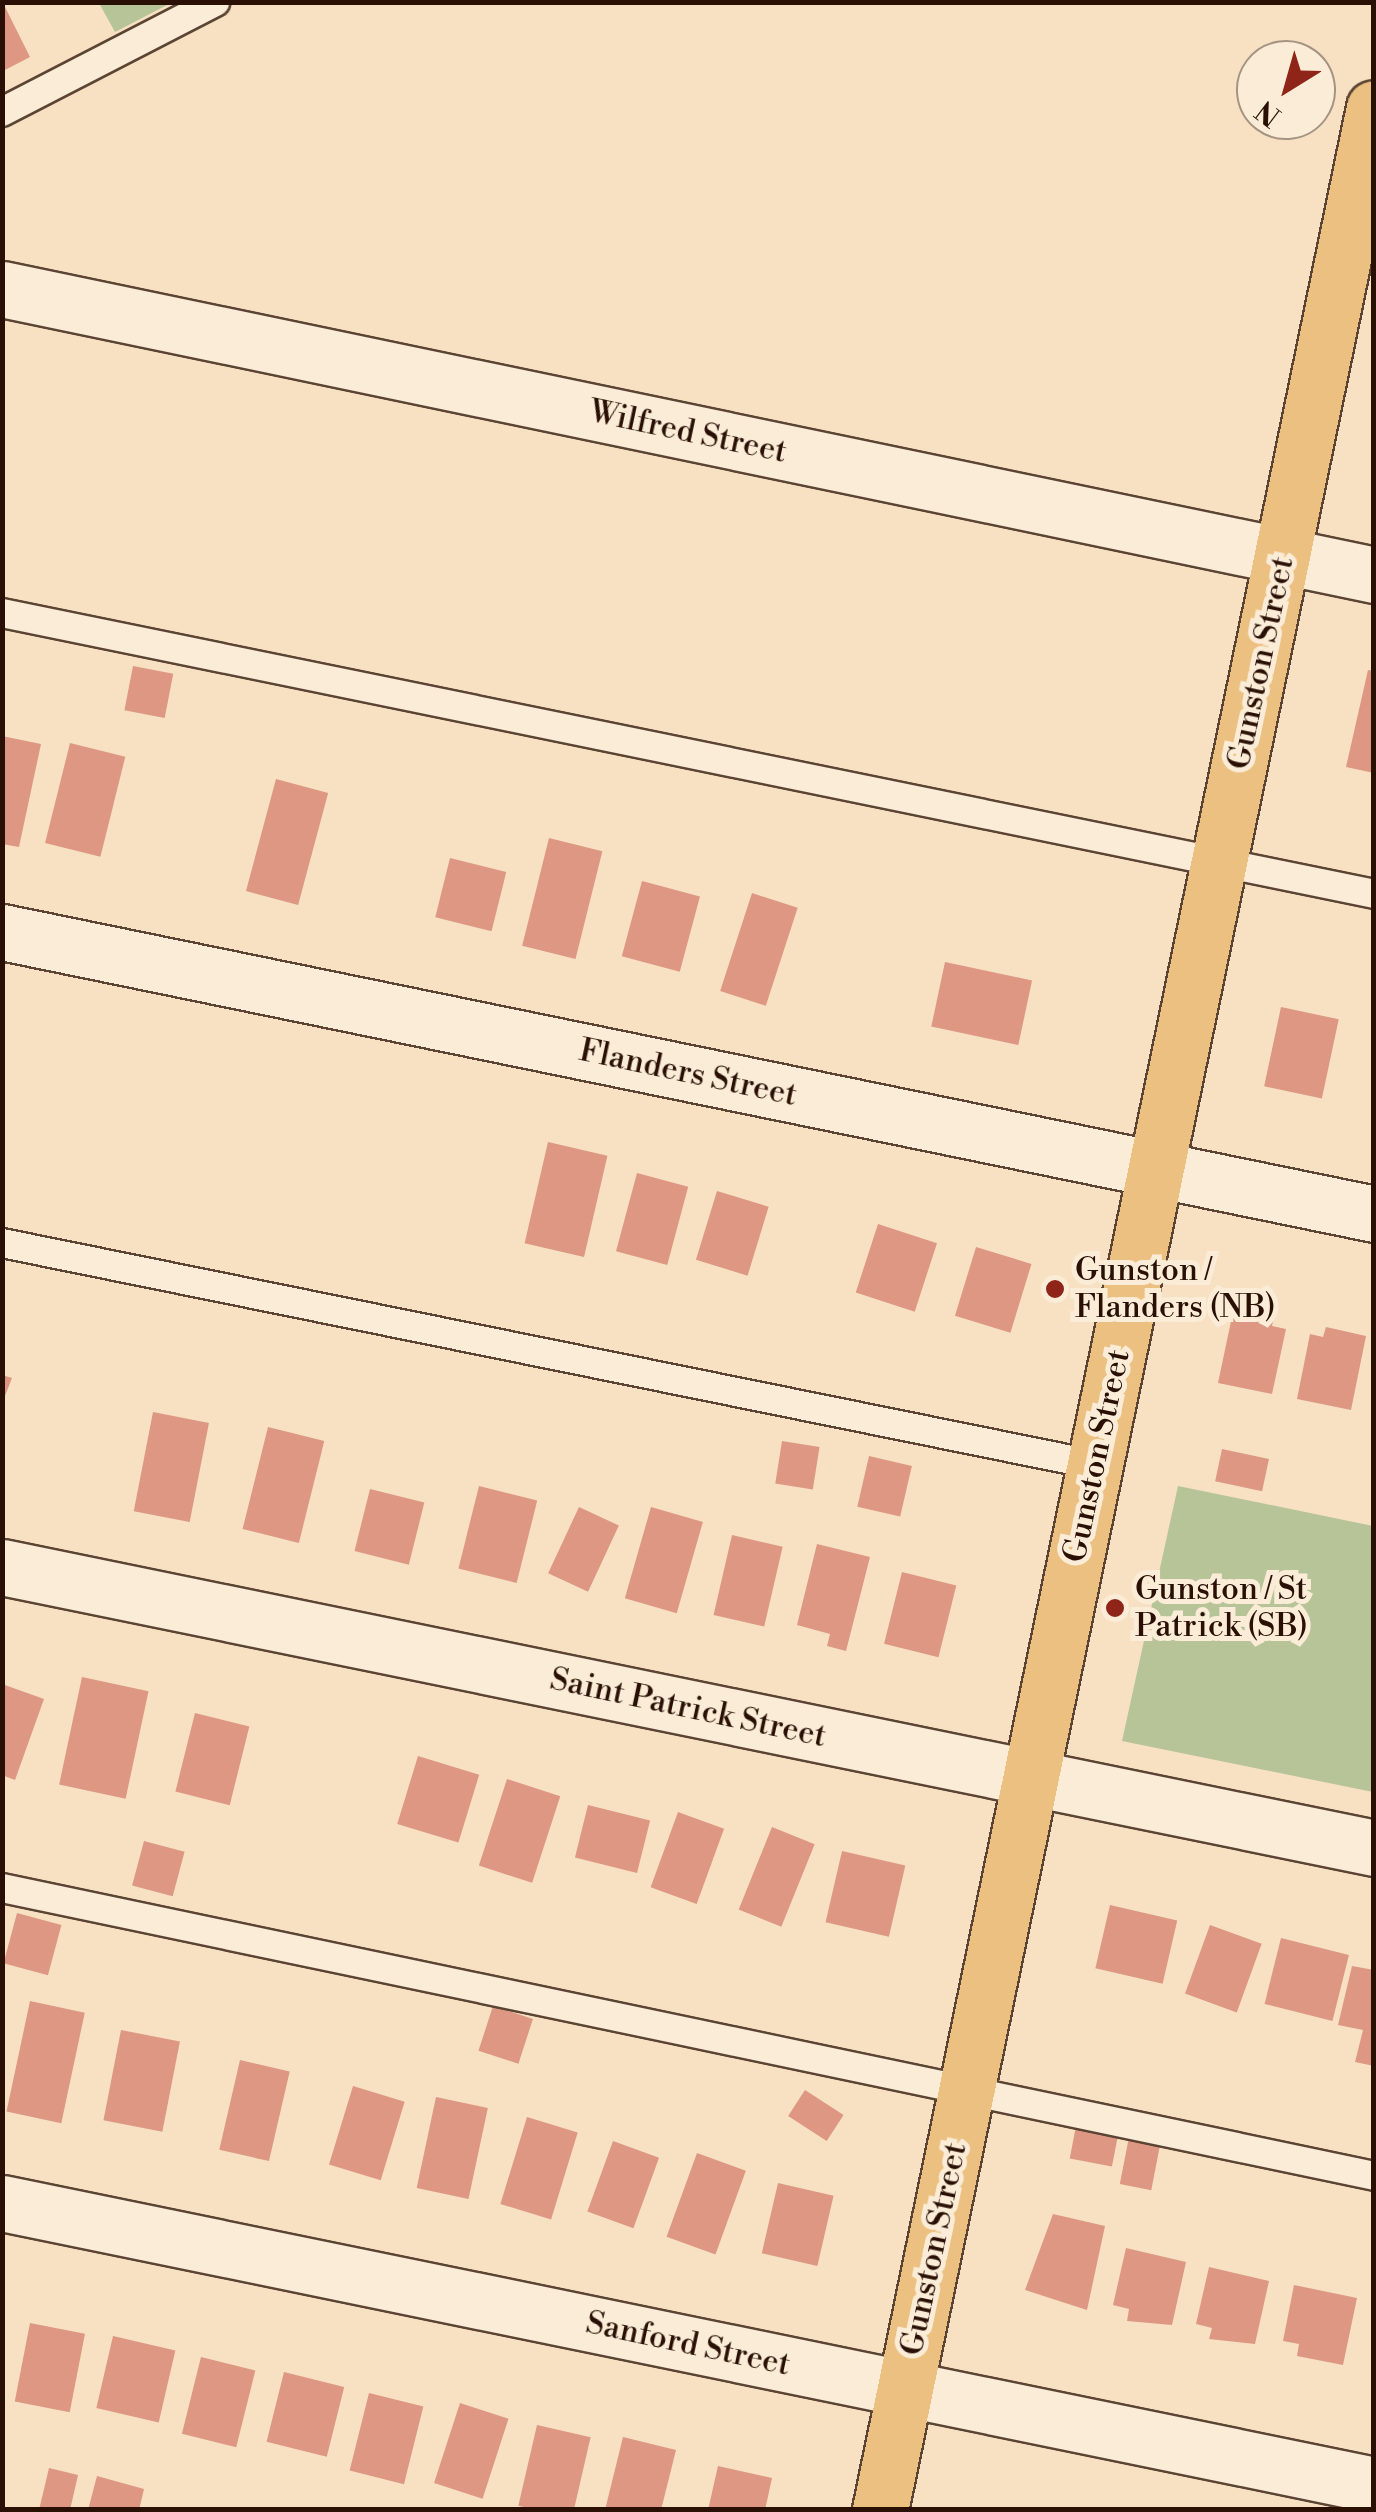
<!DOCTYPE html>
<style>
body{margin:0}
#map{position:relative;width:1376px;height:2512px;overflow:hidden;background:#f7e1c2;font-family:"Libre Bodoni",serif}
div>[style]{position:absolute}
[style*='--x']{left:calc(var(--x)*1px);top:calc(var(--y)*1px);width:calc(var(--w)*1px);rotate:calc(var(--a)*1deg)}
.green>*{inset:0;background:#b6c498}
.building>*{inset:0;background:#dd9782;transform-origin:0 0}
.roads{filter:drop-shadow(2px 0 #5c4434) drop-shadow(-2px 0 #5c4434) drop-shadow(0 2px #5c4434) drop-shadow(0 -2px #5c4434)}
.lane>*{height:28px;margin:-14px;padding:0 14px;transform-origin:14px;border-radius:14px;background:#faecd7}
.street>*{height:55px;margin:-27.5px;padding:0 27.5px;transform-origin:27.5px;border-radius:27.5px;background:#faecd7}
.primary>*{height:55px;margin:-27.5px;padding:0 27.5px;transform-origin:27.5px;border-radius:27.5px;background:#ecc081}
.dots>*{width:28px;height:28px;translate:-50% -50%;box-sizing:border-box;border:5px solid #faecd7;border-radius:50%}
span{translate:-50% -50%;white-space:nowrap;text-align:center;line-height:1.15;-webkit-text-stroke:10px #faecd7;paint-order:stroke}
.street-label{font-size:32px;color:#290f04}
.poi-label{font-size:32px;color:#290f04}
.left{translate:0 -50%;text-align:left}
.frame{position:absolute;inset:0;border:5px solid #290f04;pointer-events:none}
.north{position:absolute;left:1236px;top:40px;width:100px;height:100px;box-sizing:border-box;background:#faecd7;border:2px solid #a69483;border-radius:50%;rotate:217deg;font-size:28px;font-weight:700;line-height:40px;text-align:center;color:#290f04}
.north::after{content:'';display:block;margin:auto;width:35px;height:45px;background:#8f2418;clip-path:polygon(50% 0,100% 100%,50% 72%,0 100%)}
</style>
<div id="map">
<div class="green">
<div style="clip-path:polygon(99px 3px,171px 3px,115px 32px)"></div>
<div style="clip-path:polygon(1178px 1486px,1373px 1526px,1373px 1792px,1122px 1741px)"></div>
</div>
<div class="building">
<div style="clip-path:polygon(3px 3px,30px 57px,3px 71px)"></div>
<div style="left:133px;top:666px;width:41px;height:45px;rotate:11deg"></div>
<div style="clip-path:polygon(1368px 670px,1374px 671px,1374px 773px,1346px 767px)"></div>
<div style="clip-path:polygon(2px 736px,41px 744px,19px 847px,2px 844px)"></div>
<div style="left:70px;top:743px;width:57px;height:103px;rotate:14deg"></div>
<div style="left:276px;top:779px;width:54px;height:116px;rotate:15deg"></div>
<div style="left:549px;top:838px;width:55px;height:111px;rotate:14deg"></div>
<div style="left:450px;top:858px;width:58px;height:61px;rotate:14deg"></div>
<div style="left:642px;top:881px;width:60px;height:78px;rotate:15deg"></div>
<div style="left:752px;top:893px;width:48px;height:103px;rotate:18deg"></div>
<div style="left:945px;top:962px;width:89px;height:66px;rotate:12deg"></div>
<div style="left:1281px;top:1007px;width:59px;height:81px;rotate:12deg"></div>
<div style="left:548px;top:1142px;width:61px;height:104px;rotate:13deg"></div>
<div style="left:637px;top:1173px;width:53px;height:81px;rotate:15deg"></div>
<div style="left:717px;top:1191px;width:54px;height:72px;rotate:17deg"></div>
<div style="left:878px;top:1224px;width:62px;height:72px;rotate:18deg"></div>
<div style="left:976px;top:1247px;width:58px;height:72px;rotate:17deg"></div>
<div style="clip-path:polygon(1234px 1307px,1274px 1316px,1272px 1326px,1286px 1329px,1272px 1394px,1218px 1383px)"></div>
<div style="clip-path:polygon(1326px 1327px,1366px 1336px,1351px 1410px,1297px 1399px,1310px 1334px,1323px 1337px)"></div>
<div style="clip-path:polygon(2px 1375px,12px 1378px,3px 1401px,2px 1401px)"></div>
<div style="left:153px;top:1412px;width:57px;height:101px;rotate:11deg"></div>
<div style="left:268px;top:1427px;width:58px;height:105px;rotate:14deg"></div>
<div style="left:782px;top:1441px;width:38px;height:43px;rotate:9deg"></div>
<div style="left:1222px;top:1449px;width:48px;height:33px;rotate:12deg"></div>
<div style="left:869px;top:1456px;width:44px;height:52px;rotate:13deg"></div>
<div style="left:479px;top:1486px;width:60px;height:85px;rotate:14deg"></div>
<div style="left:370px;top:1489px;width:56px;height:64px;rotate:14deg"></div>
<div style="left:579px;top:1507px;width:44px;height:73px;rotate:25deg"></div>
<div style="left:651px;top:1507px;width:54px;height:95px;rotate:16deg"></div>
<div style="left:732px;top:1535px;width:52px;height:82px;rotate:13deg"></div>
<div style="clip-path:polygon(817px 1544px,870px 1557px,846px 1651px,827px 1646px,830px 1634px,797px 1625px)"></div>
<div style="left:902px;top:1572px;width:56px;height:74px;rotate:14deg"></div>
<div style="left:82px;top:1677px;width:68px;height:110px;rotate:12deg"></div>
<div style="clip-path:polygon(2px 1684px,44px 1699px,15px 1780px,2px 1775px)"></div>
<div style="left:195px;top:1713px;width:56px;height:81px;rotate:14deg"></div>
<div style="left:418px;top:1756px;width:64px;height:71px;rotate:17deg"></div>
<div style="left:507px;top:1779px;width:56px;height:91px;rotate:18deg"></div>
<div style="left:588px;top:1805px;width:64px;height:54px;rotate:14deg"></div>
<div style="left:678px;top:1812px;width:49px;height:80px;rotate:20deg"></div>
<div style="left:772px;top:1827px;width:46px;height:89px;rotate:22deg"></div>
<div style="left:144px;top:1841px;width:42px;height:46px;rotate:15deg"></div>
<div style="left:842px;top:1851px;width:65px;height:73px;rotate:13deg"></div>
<div style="left:1110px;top:1905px;width:69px;height:65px;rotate:13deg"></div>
<div style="left:17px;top:1913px;width:46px;height:52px;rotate:15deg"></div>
<div style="left:1210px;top:1925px;width:55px;height:73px;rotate:20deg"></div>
<div style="left:1281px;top:1938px;width:70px;height:68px;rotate:14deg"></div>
<div style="clip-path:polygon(1352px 1966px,1374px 1970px,1374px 2066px,1355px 2062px,1363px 2030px,1338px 2025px)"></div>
<div style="left:30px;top:2001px;width:56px;height:113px;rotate:12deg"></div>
<div style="left:493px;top:2006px;width:42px;height:47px;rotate:18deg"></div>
<div style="left:121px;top:2030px;width:60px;height:92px;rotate:11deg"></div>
<div style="left:240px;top:2060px;width:51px;height:92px;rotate:13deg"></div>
<div style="left:353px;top:2086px;width:54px;height:82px;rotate:17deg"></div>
<div style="left:805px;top:2090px;width:46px;height:31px;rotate:33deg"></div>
<div style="left:436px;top:2097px;width:53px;height:93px;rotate:12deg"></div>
<div style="left:527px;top:2117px;width:53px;height:91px;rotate:17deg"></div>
<div style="left:1076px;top:2126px;width:43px;height:33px;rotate:11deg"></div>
<div style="left:1129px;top:2137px;width:32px;height:48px;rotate:11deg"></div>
<div style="left:613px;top:2141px;width:49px;height:75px;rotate:20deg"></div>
<div style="left:697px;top:2153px;width:52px;height:89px;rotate:20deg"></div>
<div style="left:778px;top:2183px;width:57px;height:72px;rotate:13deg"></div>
<div style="clip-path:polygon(1053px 2214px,1105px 2226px,1087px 2310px,1025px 2290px)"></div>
<div style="clip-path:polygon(1126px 2248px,1186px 2262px,1172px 2325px,1127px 2321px,1129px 2309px,1113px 2305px)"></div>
<div style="clip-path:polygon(1209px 2267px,1269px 2281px,1255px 2344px,1209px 2339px,1212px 2328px,1196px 2324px)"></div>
<div style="clip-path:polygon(1294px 2285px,1357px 2298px,1343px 2365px,1297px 2356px,1299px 2344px,1283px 2341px)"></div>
<div style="left:30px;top:2323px;width:56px;height:80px;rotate:11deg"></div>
<div style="left:113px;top:2336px;width:64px;height:74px;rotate:13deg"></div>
<div style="left:201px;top:2357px;width:56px;height:79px;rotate:14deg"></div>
<div style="left:284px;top:2372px;width:62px;height:72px;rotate:14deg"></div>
<div style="left:369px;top:2393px;width:56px;height:80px;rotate:14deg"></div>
<div style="left:460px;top:2403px;width:51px;height:84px;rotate:18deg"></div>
<div style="left:537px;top:2425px;width:55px;height:83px;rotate:13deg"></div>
<div style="clip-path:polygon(623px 2437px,676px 2450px,661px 2510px,605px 2510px)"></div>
<div style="clip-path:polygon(718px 2466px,772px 2478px,765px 2510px,708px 2510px)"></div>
<div style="clip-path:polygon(49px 2468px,78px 2475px,70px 2510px,39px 2510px)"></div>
<div style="clip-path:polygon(97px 2476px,144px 2489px,139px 2510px,88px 2510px)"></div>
</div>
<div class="roads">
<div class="lane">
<div style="--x:2;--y:112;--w:240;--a:-27.3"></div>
<div style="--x:2;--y:613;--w:1400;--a:11.57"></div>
<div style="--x:2;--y:1243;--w:1116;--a:11.47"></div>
<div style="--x:2;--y:1888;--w:1402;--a:11.85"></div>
</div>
<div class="street">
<div style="--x:2;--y:289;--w:1401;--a:11.77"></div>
<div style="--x:2;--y:932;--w:1401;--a:11.61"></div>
<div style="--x:2;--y:1567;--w:1400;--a:11.57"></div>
<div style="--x:2;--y:2203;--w:1401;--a:11.61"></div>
</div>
<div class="primary">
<div style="--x:880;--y:2510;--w:2452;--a:-78.38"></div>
</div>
</div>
<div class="dots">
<div style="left:1055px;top:1289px;background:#8f2418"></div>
<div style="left:1115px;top:1608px;background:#8f2418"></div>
</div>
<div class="street-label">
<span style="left:688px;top:432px;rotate:12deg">Wilfred Street</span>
<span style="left:1261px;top:663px;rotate:-78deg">Gunston Street</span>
<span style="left:688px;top:1073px;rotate:12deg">Flanders Street</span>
<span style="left:1097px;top:1456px;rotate:-78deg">Gunston Street</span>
<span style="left:688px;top:1708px;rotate:12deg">Saint Patrick Street</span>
<span style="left:934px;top:2249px;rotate:-78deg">Gunston Street</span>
<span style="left:688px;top:2344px;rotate:12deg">Sanford Street</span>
</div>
<div class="poi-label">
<span class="left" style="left:1075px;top:1289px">Gunston /<br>Flanders (NB)</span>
<span class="left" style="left:1135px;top:1608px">Gunston / St<br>Patrick (SB)</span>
</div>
<div class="frame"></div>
<div class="north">N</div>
</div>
